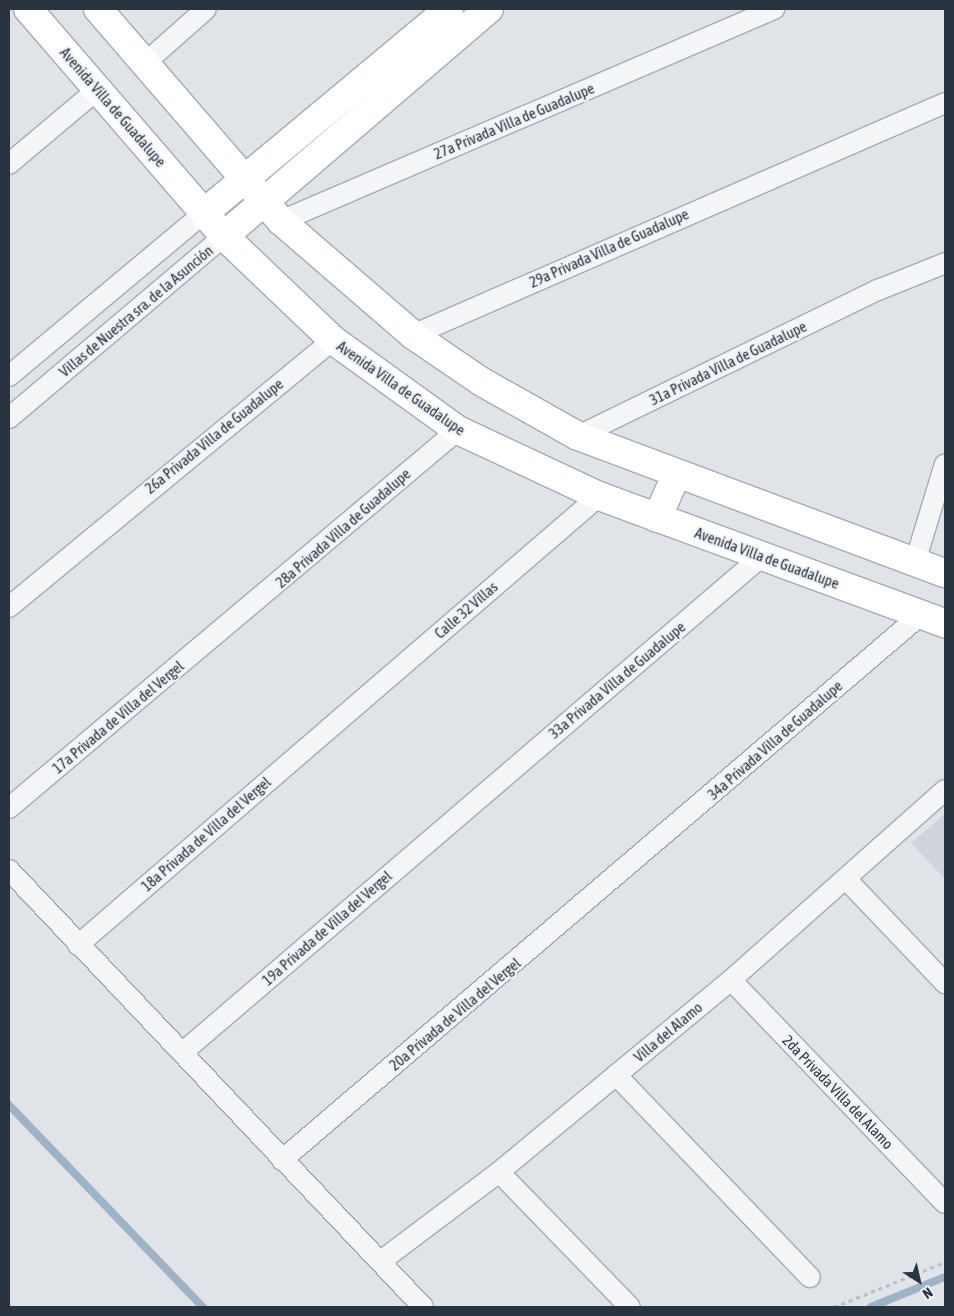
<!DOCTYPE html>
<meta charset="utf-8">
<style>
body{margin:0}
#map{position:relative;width:954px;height:1316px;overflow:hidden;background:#e0e4e9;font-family:"Asap Condensed",sans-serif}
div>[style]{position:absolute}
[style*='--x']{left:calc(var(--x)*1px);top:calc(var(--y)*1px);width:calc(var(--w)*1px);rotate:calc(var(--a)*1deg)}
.built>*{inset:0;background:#cfd3db}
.stream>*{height:8px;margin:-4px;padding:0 4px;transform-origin:4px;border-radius:4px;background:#9db4c7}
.path>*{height:3px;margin-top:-1.5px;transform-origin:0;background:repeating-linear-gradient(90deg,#bbbfc4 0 4px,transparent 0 8px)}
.roads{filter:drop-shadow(1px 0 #a6abb3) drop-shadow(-1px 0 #a6abb3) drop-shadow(0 1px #a6abb3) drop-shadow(0 -1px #a6abb3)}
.street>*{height:20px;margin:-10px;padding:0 10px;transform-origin:10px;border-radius:10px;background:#f3f5f7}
.secondary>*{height:28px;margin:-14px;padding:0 14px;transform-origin:14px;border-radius:14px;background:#fff}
span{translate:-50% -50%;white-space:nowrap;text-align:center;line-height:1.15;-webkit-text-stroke:4.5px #f0f3f6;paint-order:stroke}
.street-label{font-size:15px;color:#2a3340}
.frame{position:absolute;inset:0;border:10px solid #2a3340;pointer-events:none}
.north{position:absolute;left:894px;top:1256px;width:50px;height:50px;-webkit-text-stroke:4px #f0f3f6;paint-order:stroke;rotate:145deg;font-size:14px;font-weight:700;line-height:20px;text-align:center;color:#2a3340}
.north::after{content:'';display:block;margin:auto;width:18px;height:22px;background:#2a3340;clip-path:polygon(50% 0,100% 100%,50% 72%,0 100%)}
</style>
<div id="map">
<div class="built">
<div style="clip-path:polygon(945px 814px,945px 879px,911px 843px)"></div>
</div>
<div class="stream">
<div style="--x:9;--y:1105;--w:280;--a:46.2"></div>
<div style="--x:871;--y:1307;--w:80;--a:-22.1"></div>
</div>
<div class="path">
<div style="--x:834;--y:1307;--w:120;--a:-22.1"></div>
</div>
<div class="roads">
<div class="street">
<div style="--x:145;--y:63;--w:81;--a:-41.5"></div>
<div style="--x:9;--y:164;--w:116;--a:-40.1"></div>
<div style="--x:281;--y:221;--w:537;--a:-23.27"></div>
<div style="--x:413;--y:335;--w:580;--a:-23.56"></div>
<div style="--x:9;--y:376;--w:254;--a:-39.9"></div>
<div style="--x:9;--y:418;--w:282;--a:-40.2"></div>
<div style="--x:578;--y:436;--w:334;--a:-26"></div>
<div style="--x:878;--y:290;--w:72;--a:-21.9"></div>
<div style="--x:915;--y:562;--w:102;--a:-73"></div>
<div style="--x:9;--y:607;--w:420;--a:-39.5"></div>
<div style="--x:9;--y:808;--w:587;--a:-40.09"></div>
<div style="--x:9;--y:870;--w:602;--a:46.55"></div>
<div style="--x:846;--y:879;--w:144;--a:46.4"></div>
<div style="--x:78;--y:945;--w:688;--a:-40.75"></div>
<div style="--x:731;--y:980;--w:309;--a:46.2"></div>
<div style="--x:183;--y:1052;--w:762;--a:-40.58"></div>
<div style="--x:616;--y:1075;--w:280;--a:46.2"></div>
<div style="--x:282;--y:1160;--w:843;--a:-40.48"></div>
<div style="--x:499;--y:1172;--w:188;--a:45.9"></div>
<div style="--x:381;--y:1261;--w:148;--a:-37"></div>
<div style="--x:499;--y:1172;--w:301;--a:-39.6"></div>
<div style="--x:731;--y:980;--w:286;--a:-41.6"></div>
</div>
<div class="secondary">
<div style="--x:28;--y:9;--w:300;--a:49.2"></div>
<div style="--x:224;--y:236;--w:151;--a:43.7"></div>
<div style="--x:333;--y:340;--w:154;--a:35.8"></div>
<div style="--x:458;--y:430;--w:156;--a:25.1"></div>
<div style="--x:599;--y:496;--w:369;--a:20.2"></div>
<div style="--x:98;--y:9;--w:280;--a:49.2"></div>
<div style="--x:281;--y:221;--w:174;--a:40.8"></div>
<div style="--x:413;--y:335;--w:83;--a:34.3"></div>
<div style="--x:482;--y:382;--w:110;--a:29.4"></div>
<div style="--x:578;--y:436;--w:392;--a:20.5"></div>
<div style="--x:204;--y:213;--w:319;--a:-39.8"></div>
<div style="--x:224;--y:236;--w:349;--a:-40.6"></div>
<div style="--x:657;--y:518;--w:46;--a:-65.7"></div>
</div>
</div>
<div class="street-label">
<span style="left:113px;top:107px;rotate:49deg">Avenida Villa de Guadalupe</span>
<span style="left:514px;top:121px;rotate:-23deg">27a Privada Villa de Guadalupe</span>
<span style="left:609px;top:248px;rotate:-24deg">29a Privada Villa de Guadalupe</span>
<span style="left:136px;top:311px;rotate:-40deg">Villas de Nuestra sra. de la Asunción</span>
<span style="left:728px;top:363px;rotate:-26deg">31a Privada Villa de Guadalupe</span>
<span style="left:401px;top:388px;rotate:35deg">Avenida Villa de Guadalupe</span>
<span style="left:214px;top:436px;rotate:-39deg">26a Privada Villa de Guadalupe</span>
<span style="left:343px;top:528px;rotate:-41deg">28a Privada Villa de Guadalupe</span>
<span style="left:767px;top:558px;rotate:20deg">Avenida Villa de Guadalupe</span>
<span style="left:466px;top:610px;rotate:-41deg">Calle 32 Villas</span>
<span style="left:617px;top:680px;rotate:-40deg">33a Privada Villa de Guadalupe</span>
<span style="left:118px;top:717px;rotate:-40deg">17a Privada de Villa del Vergel</span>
<span style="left:775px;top:740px;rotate:-41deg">34a Privada Villa de Guadalupe</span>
<span style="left:206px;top:834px;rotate:-41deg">18a Privada de Villa del Vergel</span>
<span style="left:327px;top:928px;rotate:-41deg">19a Privada de Villa del Vergel</span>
<span style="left:455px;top:1014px;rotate:-40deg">20a Privada de Villa del Vergel</span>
<span style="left:668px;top:1032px;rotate:-40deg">Villa del Alamo</span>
<span style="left:838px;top:1092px;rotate:46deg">2da Privada Villa del Alamo</span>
</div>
<div class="frame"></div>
<div class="north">N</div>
</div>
